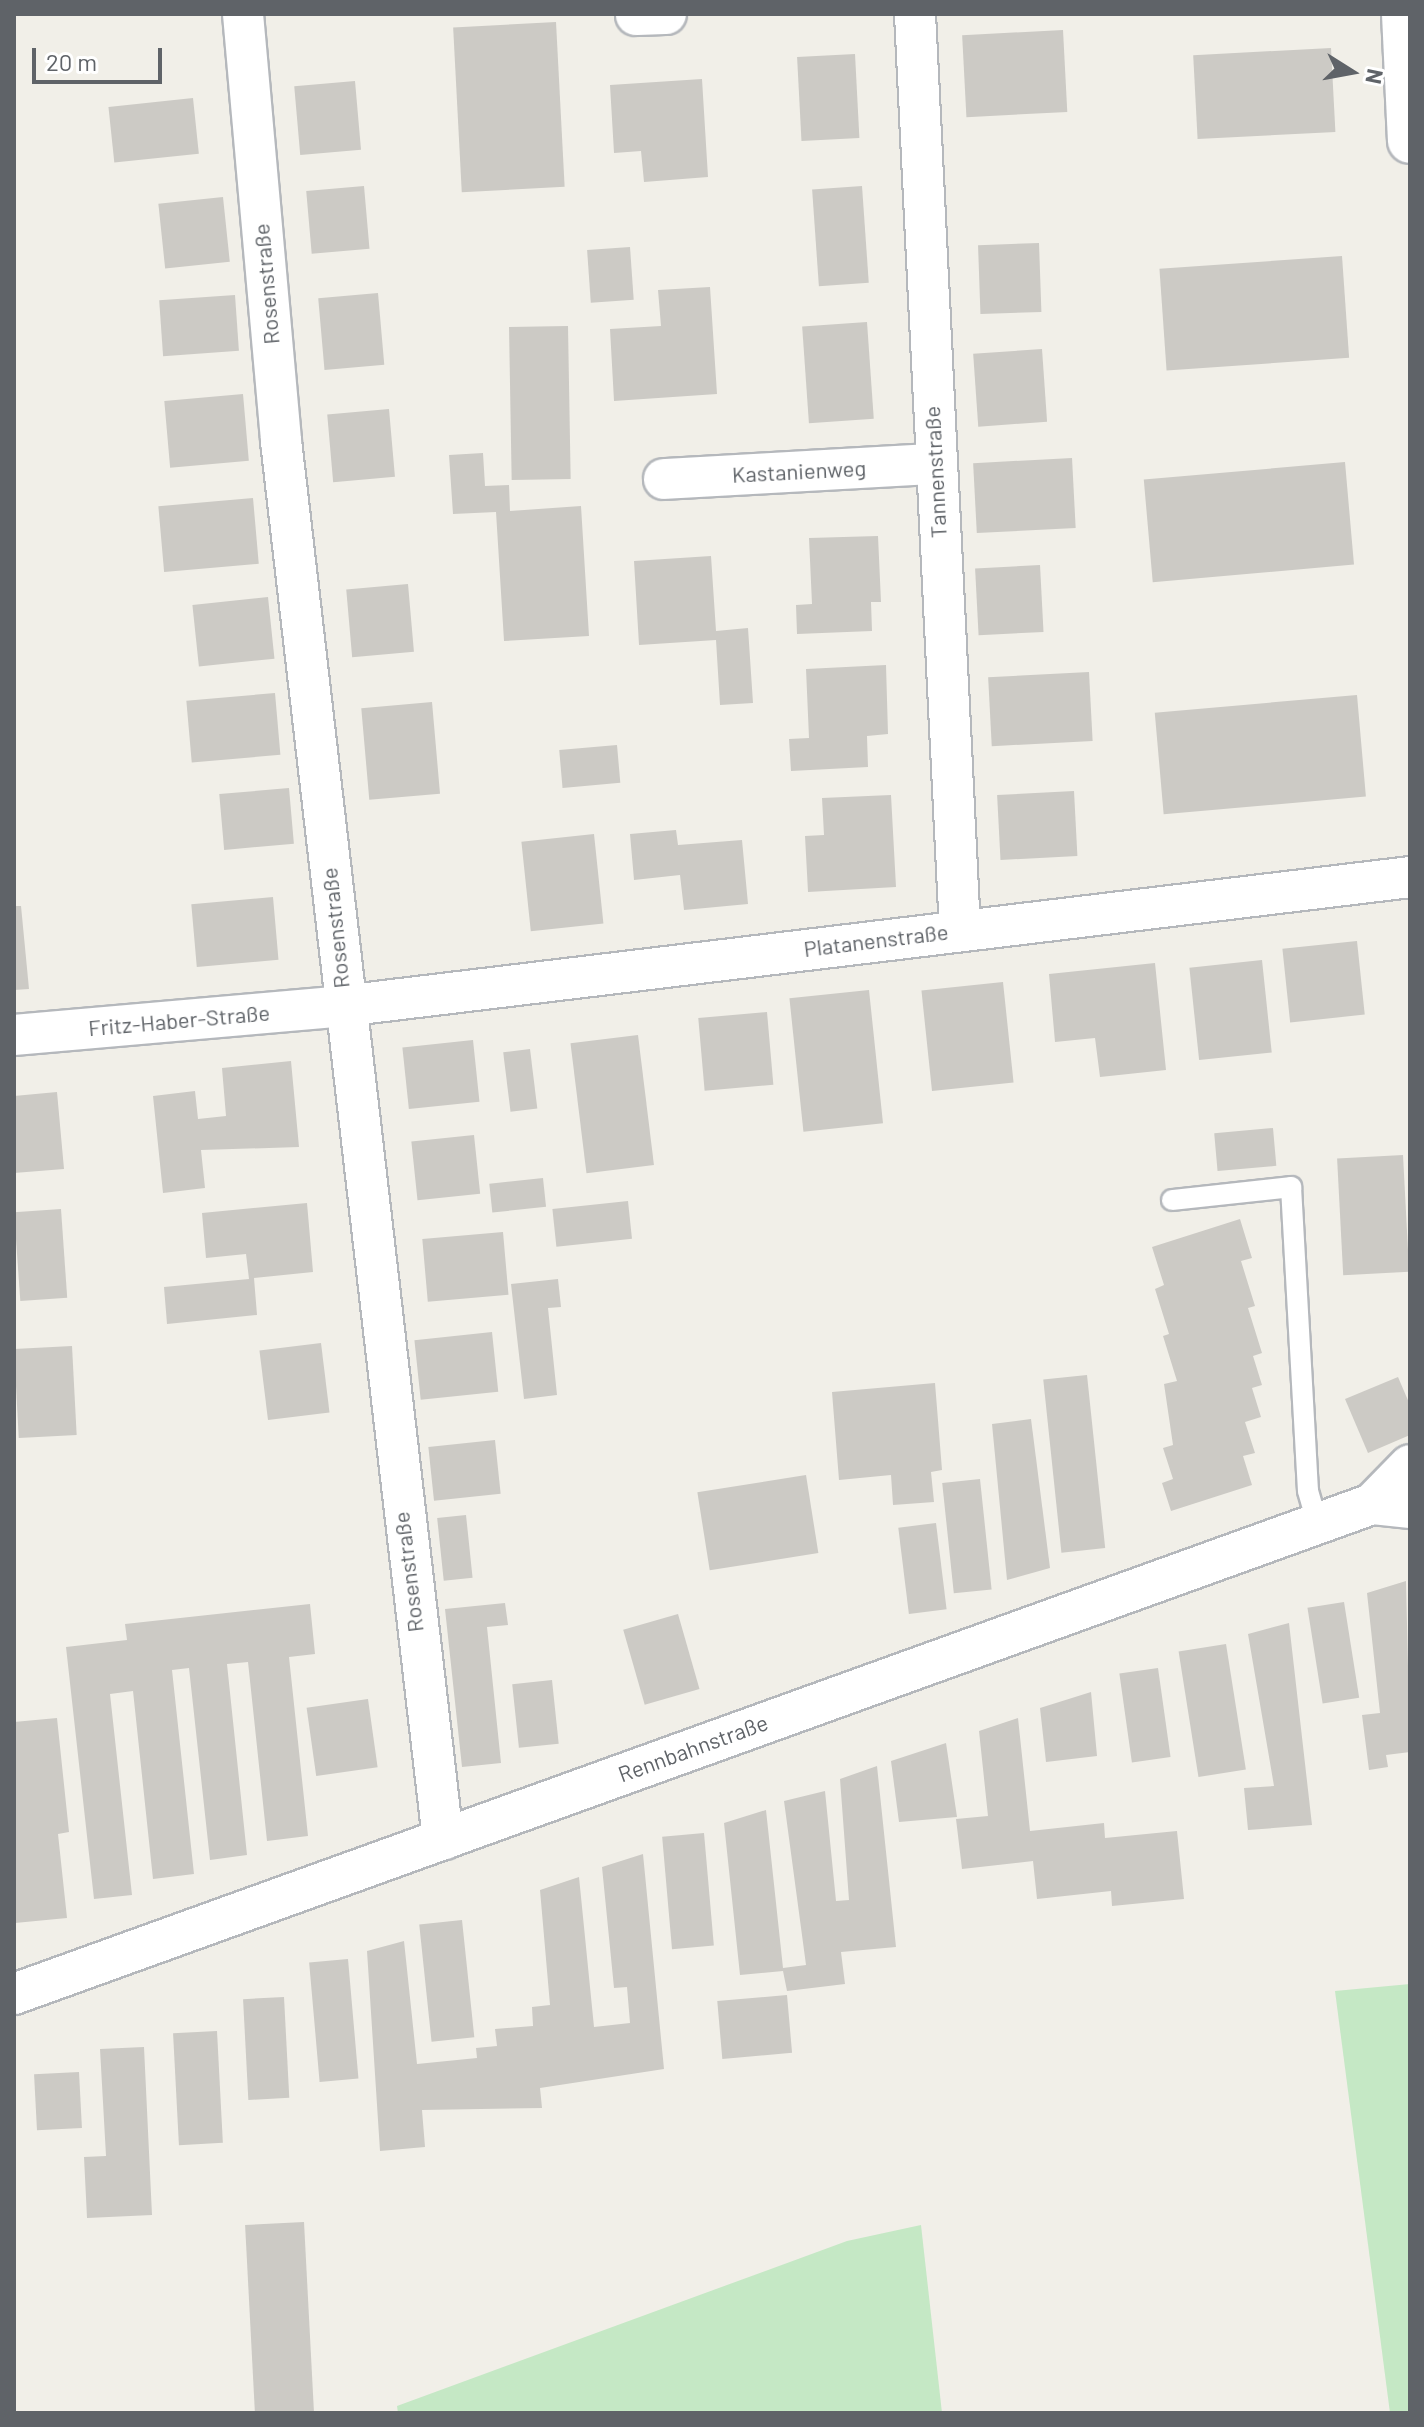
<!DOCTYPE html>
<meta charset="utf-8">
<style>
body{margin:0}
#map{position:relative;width:1424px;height:2427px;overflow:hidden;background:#f1efe8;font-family:Barlow,sans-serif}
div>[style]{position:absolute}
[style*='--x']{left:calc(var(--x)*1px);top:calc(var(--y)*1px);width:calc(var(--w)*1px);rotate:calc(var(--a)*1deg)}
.green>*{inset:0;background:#c5e8c5}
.building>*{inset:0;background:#cccac5;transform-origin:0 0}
.roads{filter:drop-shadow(2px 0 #b5b8bc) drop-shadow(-2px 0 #b5b8bc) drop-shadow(0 2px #b5b8bc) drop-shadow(0 -2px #b5b8bc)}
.service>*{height:20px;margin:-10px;padding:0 10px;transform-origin:10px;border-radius:10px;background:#fff}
.minor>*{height:40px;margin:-20px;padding:0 20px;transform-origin:20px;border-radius:20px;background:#fff}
.secondary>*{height:44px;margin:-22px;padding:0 22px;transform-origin:22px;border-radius:22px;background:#fff}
span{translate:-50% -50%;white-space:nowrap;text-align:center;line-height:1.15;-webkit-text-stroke:8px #fff;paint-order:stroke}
.street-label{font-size:22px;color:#5f6368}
.frame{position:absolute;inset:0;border:16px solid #5f6368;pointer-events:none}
.north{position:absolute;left:1312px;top:32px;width:80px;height:80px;-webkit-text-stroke:6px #fff;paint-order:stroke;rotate:101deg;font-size:22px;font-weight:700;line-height:32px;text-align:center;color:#5f6368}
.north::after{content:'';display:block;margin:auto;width:28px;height:36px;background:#5f6368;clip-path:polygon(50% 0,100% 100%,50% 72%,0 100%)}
.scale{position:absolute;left:32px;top:48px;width:130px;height:36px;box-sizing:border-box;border:4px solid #5f6368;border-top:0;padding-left:10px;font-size:24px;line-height:28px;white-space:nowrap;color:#5f6368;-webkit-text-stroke:6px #fff;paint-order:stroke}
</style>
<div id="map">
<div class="green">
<div style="clip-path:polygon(1410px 1984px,1410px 2413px,1390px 2413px,1335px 1991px)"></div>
<div style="clip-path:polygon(921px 2225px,942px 2413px,398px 2413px,397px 2406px,847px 2241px)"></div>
</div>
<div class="building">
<div style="left:556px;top:22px;width:165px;height:103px;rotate:87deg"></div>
<div style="left:1063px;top:30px;width:82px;height:101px;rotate:87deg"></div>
<div style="left:1331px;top:48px;width:84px;height:138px;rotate:87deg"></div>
<div style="left:855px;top:54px;width:84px;height:58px;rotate:87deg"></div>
<div style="clip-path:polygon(702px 79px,708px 177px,644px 182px,641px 151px,614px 153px,610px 85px)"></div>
<div style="left:355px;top:81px;width:69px;height:61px;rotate:85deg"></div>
<div style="left:193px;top:98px;width:56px;height:85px;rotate:84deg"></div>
<div style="left:364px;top:186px;width:63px;height:58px;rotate:85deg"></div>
<div style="left:862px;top:186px;width:97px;height:50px;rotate:86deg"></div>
<div style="left:223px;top:197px;width:65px;height:65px;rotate:84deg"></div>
<div style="left:1039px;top:243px;width:69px;height:61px;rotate:88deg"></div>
<div style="left:630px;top:247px;width:53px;height:43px;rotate:86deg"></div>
<div style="left:1342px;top:256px;width:102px;height:183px;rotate:86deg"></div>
<div style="clip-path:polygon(710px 287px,717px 394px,614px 401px,610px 329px,661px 326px,658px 290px)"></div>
<div style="left:378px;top:293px;width:72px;height:60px;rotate:85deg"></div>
<div style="left:235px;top:295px;width:56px;height:76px;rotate:86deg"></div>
<div style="left:867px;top:322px;width:97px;height:65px;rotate:86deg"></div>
<div style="left:568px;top:326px;width:153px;height:59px;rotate:89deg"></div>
<div style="left:1042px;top:349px;width:73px;height:69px;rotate:86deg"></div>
<div style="left:243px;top:394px;width:67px;height:79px;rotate:85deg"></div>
<div style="left:389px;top:409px;width:68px;height:62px;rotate:85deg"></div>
<div style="clip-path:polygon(483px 453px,485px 486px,509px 485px,510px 511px,581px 506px,589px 636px,504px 641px,496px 512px,453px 514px,449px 455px)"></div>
<div style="left:1072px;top:458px;width:70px;height:99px;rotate:87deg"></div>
<div style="left:1345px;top:462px;width:103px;height:202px;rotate:85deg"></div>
<div style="left:253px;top:498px;width:66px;height:95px;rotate:85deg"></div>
<div style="clip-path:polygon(878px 536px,881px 602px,871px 602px,872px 631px,797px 634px,796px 605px,812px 604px,809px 538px)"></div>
<div style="clip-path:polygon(711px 556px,716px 631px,748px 628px,753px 703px,720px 705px,716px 640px,639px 645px,634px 561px)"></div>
<div style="left:1040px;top:565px;width:67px;height:65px;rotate:87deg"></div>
<div style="left:408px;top:584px;width:68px;height:62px;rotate:85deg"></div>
<div style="left:268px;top:597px;width:62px;height:76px;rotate:84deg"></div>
<div style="clip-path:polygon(886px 665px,888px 734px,867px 736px,868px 767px,791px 771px,789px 739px,809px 738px,806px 669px)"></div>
<div style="left:1089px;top:672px;width:69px;height:101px;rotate:87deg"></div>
<div style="left:275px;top:693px;width:62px;height:89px;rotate:85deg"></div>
<div style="left:1357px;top:695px;width:102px;height:203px;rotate:85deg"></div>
<div style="left:432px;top:702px;width:92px;height:71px;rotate:85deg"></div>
<div style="left:617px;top:745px;width:38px;height:58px;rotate:85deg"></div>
<div style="left:289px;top:788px;width:56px;height:70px;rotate:85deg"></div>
<div style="left:1074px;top:791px;width:65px;height:77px;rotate:87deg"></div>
<div style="clip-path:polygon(891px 795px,896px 887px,808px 892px,805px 836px,824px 835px,822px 798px)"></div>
<div style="clip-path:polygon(676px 830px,678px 845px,742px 840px,748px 904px,684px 910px,680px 875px,634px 880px,630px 834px)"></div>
<div style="left:594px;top:834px;width:90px;height:73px;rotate:84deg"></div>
<div style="left:273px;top:897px;width:63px;height:82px;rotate:85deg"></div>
<div style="clip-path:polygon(14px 906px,21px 906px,29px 989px,14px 990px)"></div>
<div style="left:1357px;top:941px;width:74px;height:75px;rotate:84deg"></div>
<div style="left:1262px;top:960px;width:93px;height:73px;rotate:84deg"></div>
<div style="clip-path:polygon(1155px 963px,1166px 1070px,1100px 1077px,1095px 1038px,1055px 1042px,1049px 974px)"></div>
<div style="left:1003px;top:982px;width:101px;height:82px;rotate:84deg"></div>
<div style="left:869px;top:990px;width:134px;height:80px;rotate:84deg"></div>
<div style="left:767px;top:1012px;width:73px;height:69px;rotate:85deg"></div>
<div style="left:638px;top:1035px;width:131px;height:68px;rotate:83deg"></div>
<div style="left:473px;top:1040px;width:62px;height:71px;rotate:84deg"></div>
<div style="left:530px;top:1049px;width:60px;height:27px;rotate:83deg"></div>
<div style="clip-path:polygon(291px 1061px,299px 1147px,201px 1150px,205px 1188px,163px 1193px,153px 1096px,195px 1091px,198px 1119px,226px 1116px,222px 1068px)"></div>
<div style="clip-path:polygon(57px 1092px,64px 1169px,14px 1173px,14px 1096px)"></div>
<div style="left:1273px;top:1128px;width:38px;height:59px;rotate:85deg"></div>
<div style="left:474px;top:1135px;width:59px;height:63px;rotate:84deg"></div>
<div style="left:1403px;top:1155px;width:117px;height:66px;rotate:87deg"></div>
<div style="left:543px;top:1178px;width:29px;height:54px;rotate:84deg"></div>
<div style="left:628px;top:1201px;width:38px;height:76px;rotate:84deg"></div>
<div style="clip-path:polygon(307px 1203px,313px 1272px,254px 1278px,257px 1315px,167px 1324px,164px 1287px,249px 1279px,246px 1254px,206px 1258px,202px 1213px)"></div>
<div style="left:61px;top:1209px;width:89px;height:47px;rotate:86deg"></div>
<div style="clip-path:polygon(1240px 1219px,1252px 1258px,1241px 1261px,1255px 1306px,1248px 1308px,1262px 1353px,1253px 1356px,1262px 1385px,1252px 1388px,1261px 1417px,1245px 1422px,1255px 1453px,1243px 1456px,1252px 1485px,1171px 1511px,1162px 1483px,1173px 1479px,1163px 1448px,1173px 1445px,1164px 1384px,1177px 1381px,1163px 1336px,1169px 1334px,1155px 1289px,1164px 1285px,1152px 1247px)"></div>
<div style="left:503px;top:1232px;width:63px;height:81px;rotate:85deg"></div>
<div style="clip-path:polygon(558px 1279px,561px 1307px,548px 1308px,557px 1395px,524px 1399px,511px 1284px)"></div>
<div style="left:492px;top:1332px;width:60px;height:78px;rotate:84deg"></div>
<div style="left:321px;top:1343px;width:70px;height:62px;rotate:83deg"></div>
<div style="left:72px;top:1346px;width:89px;height:58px;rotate:87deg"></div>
<div style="left:1087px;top:1375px;width:174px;height:44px;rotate:84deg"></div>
<div style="clip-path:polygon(1398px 1377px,1410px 1405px,1410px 1435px,1368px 1453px,1345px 1399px)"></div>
<div style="clip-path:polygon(935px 1383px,942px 1470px,931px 1472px,934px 1502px,893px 1505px,891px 1475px,839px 1480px,832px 1392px)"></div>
<div style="clip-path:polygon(1031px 1419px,1050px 1568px,1007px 1580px,992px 1424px)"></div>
<div style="left:495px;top:1440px;width:54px;height:67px;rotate:84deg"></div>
<div style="left:806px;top:1475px;width:79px;height:110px;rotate:81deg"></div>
<div style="left:980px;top:1479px;width:111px;height:38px;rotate:84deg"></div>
<div style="left:466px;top:1515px;width:63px;height:29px;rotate:84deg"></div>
<div style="left:936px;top:1523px;width:87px;height:38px;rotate:83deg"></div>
<div style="clip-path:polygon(1406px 1581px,1410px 1752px,1386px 1755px,1388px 1767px,1369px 1770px,1362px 1715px,1380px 1713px,1367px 1593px)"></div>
<div style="left:1344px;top:1602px;width:97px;height:37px;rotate:81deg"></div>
<div style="clip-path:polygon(505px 1603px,508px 1625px,487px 1627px,501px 1763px,462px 1767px,445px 1609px)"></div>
<div style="clip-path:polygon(310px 1604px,315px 1654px,289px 1657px,308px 1836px,267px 1841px,248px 1662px,227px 1664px,247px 1855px,210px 1860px,189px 1668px,172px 1670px,194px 1874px,153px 1879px,133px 1691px,110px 1694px,132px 1895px,94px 1899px,66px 1647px,127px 1640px,125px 1624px)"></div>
<div style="left:678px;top:1614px;width:78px;height:57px;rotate:74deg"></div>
<div style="clip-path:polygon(1289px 1623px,1312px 1825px,1248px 1830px,1244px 1788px,1274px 1786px,1248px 1634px)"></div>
<div style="left:1226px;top:1644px;width:127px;height:48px;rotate:81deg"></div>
<div style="left:1158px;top:1668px;width:90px;height:39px;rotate:82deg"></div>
<div style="left:552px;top:1680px;width:64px;height:40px;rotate:84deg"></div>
<div style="clip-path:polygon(1091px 1692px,1097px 1756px,1046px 1762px,1040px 1708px)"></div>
<div style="left:368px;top:1699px;width:69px;height:62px;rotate:82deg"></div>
<div style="clip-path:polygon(57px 1718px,69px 1832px,58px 1834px,67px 1918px,15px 1923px,14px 1722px)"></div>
<div style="clip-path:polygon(1018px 1718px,1030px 1831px,1104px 1823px,1105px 1838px,1177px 1831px,1184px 1899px,1112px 1906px,1111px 1891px,1037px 1899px,1033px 1861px,962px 1869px,956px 1819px,988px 1816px,979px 1731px)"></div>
<div style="clip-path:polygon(946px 1743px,957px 1817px,899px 1822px,891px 1761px)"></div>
<div style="clip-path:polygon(877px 1766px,896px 1947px,841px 1952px,845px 1984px,787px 1991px,783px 1971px,740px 1975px,724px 1823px,766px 1810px,783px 1968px,806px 1965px,784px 1801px,825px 1791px,836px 1901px,849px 1900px,840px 1779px)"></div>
<div style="left:704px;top:1833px;width:113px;height:42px;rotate:85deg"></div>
<div style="clip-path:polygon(643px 1854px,664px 2069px,540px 2088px,542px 2108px,422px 2110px,425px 2147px,380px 2151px,367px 1951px,404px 1941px,417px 2064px,477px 2058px,476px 2048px,497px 2046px,495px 2029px,533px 2026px,532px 2007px,550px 2005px,540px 1890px,579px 1877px,594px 2027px,630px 2023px,627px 1987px,614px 1988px,602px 1867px)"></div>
<div style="left:462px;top:1920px;width:118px;height:43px;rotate:84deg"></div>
<div style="left:348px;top:1959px;width:120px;height:39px;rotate:85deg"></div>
<div style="left:787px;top:1995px;width:58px;height:70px;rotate:85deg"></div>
<div style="left:284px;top:1997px;width:101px;height:41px;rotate:87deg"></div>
<div style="left:217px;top:2031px;width:112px;height:44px;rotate:87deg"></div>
<div style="clip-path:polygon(144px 2047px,152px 2215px,87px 2218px,84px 2157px,106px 2156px,100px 2049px)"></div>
<div style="left:79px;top:2072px;width:56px;height:45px;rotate:87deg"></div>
<div style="left:304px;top:2222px;width:191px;height:59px;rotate:87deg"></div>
</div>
<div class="roads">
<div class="service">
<div style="--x:1172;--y:1200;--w:120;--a:-6.2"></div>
<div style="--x:1291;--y:1187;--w:304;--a:86.8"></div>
<div style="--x:1308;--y:1491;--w:37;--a:74"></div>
</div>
<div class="minor">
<div style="--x:243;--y:14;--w:429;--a:84.9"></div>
<div style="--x:281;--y:441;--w:1408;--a:83.39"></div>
<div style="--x:915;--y:14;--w:917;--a:87.19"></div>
<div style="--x:636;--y:15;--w:30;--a:-2"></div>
<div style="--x:664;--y:479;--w:270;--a:-3.2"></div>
<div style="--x:14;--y:1035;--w:330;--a:-5"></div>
<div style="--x:343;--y:1006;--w:1075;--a:-6.89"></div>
<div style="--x:1372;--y:1504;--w:54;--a:-45.7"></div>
<div style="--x:14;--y:1994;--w:1444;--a:-19.84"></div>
<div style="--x:1372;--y:1504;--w:38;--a:6"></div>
</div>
<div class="secondary">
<div style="--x:1404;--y:14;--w:127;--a:87.3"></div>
</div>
</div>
<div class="street-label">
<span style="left:266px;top:284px;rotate:-95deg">Rosenstraße</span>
<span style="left:799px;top:471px;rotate:-3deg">Kastanienweg</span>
<span style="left:935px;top:472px;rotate:-93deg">Tannenstraße</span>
<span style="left:335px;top:928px;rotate:-96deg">Rosenstraße</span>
<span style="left:876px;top:940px;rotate:-7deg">Platanenstraße</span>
<span style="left:179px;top:1020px;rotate:-5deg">Fritz-Haber-Straße</span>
<span style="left:408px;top:1572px;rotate:-97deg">Rosenstraße</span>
<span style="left:693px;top:1748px;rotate:-20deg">Rennbahnstraße</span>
</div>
<div class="frame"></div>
<div class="north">N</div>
<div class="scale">20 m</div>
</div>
